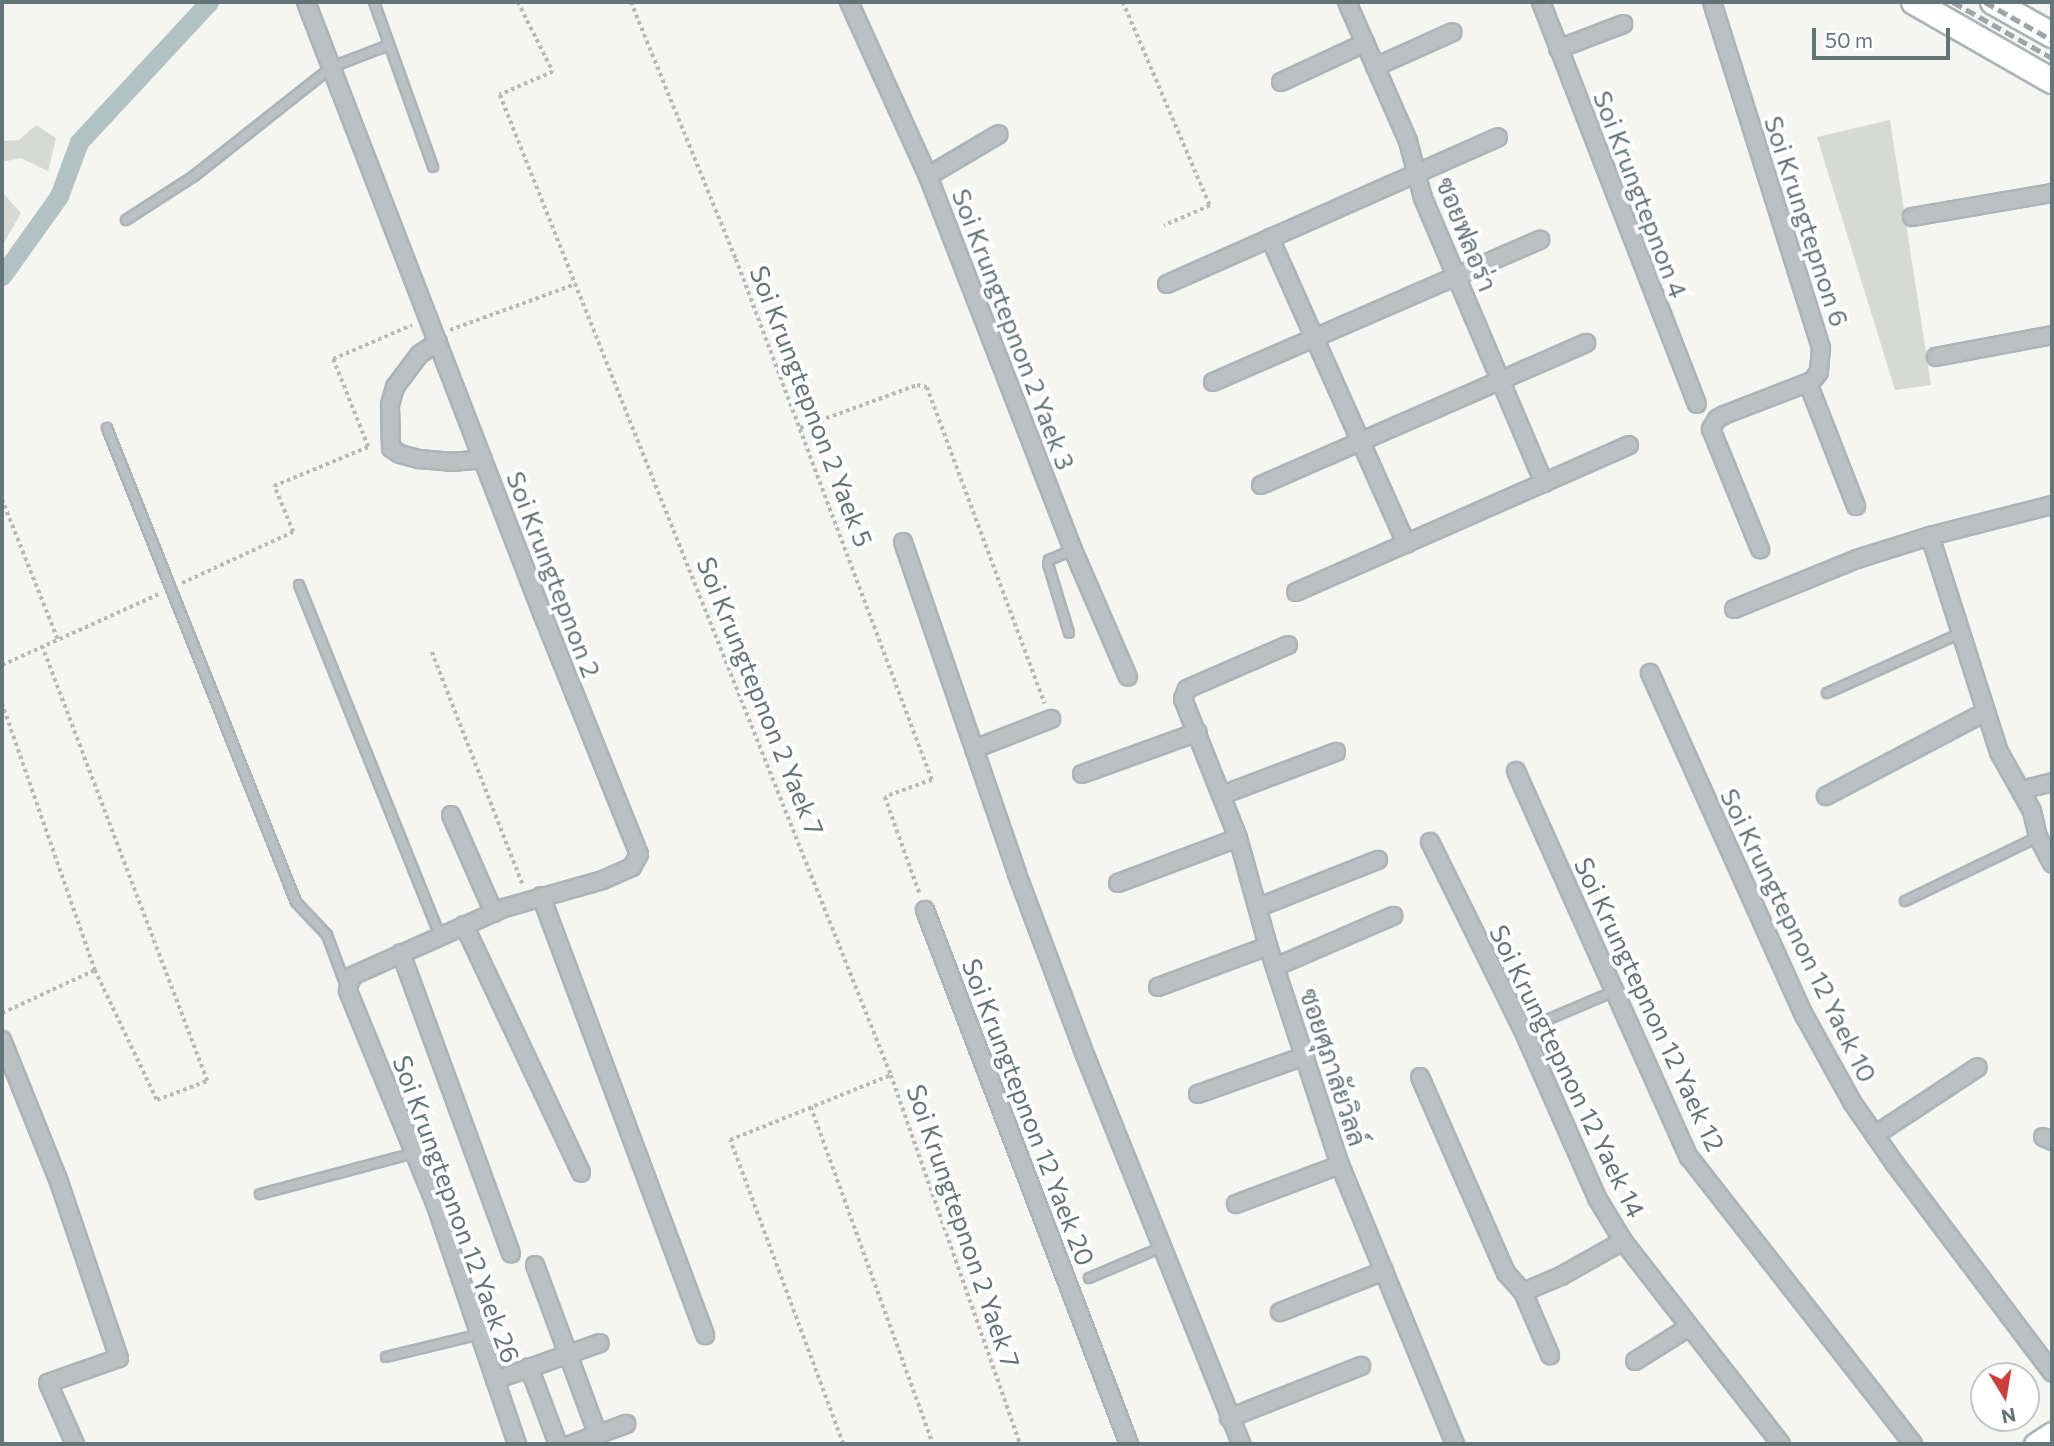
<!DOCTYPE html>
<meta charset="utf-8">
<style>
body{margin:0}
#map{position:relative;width:2054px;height:1446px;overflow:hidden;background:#f5f5f2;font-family:Commissioner,Sarabun,sans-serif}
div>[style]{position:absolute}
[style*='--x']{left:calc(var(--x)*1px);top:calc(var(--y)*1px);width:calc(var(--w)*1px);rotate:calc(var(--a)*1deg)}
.green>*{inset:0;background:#d6dad2}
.canal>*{height:19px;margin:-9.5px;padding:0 9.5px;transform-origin:9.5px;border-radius:9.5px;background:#b2c1c1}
.path>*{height:3.5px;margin-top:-1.75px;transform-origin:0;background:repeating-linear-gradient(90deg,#b5b9ba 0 3.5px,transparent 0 7px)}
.roads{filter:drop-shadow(2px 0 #adb4b7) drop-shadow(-2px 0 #adb4b7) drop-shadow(0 2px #adb4b7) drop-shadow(0 -2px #adb4b7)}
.lane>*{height:8px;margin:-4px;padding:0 4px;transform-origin:4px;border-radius:4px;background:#bbc0c2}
.street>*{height:16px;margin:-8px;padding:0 8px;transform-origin:8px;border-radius:8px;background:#bbc0c2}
.secondary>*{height:21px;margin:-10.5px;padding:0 10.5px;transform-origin:10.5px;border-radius:10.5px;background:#fff}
.primary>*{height:24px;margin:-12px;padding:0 12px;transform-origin:12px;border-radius:12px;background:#fff}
.rail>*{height:5px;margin-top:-2.5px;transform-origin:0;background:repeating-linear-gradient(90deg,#9da5a8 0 10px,transparent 0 15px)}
span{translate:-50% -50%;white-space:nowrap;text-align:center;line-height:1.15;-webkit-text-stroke:7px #fff;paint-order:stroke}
.street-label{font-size:26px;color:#64757a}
.frame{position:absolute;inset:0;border:4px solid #64757a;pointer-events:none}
.north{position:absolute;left:1970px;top:1362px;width:70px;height:70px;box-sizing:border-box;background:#fff;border:2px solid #c1c8ca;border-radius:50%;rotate:169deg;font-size:19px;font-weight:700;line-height:28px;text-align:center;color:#64757a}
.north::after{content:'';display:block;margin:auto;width:24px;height:32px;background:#cd3d3a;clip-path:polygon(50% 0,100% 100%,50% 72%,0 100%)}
.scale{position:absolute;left:1812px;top:28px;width:138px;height:32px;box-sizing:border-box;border:4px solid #64757a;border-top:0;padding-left:9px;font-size:21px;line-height:24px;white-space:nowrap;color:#64757a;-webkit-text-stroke:5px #fff;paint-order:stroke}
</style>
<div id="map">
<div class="green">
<div style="clip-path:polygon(1890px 120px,1931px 385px,1895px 390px,1817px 137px)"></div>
<div style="clip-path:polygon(36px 125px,56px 138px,48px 171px,21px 158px,2px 162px,2px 141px,19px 140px)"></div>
<div style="clip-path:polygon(2px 192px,21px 213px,2px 246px)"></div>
</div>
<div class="canal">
<div style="--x:2;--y:276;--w:98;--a:-54.5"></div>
<div style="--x:59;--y:196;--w:58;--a:-69.7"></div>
<div style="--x:79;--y:142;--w:191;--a:-47.1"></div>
</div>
<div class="path">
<div style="--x:518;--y:2;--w:78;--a:63.4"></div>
<div style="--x:553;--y:72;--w:58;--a:156.5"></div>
<div style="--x:500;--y:95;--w:1055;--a:68.25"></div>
<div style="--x:891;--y:1075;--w:391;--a:70.7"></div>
<div style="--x:631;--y:2;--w:278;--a:67.8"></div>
<div style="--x:736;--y:259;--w:557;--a:69.38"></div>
<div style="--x:932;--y:780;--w:50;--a:160.1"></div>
<div style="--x:885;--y:797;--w:104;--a:70.3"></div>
<div style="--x:1123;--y:2;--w:222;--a:66.9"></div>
<div style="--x:1210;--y:206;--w:50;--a:156.5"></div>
<div style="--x:450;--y:330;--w:134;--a:-20.1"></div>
<div style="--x:800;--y:428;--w:125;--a:-20.2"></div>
<div style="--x:917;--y:385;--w:10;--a:11"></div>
<div style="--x:927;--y:387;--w:338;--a:69.6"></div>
<div style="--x:2;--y:499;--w:152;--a:68.3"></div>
<div style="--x:182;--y:583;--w:122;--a:-24.7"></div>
<div style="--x:293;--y:532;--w:50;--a:-112.4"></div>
<div style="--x:274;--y:486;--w:102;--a:-22.5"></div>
<div style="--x:368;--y:447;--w:95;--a:-111.7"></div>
<div style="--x:333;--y:359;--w:86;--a:-23.3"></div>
<div style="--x:432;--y:652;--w:250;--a:68.7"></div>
<div style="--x:2;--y:665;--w:172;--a:-24.3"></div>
<div style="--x:2;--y:703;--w:283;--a:70.8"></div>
<div style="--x:95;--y:970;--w:144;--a:64.5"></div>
<div style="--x:157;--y:1100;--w:53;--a:-20.8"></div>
<div style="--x:207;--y:1081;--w:464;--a:-110.8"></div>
<div style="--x:2;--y:1013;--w:102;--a:-24.8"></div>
<div style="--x:811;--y:1107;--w:358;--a:70.1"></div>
<div style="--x:843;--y:1444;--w:324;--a:-110.4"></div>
<div style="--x:730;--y:1140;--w:174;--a:-22"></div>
</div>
<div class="roads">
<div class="lane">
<div style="--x:374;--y:2;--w:175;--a:70.3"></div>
<div style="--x:126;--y:220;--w:81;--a:-32.9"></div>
<div style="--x:194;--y:176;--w:176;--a:-38.3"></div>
<div style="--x:332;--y:67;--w:61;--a:-21.1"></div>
<div style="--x:107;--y:428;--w:510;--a:68.26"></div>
<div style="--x:296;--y:902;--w:45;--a:46.8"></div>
<div style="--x:327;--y:935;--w:54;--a:69.6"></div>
<div style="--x:299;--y:585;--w:378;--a:68.1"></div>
<div style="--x:1069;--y:633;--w:72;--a:-106.9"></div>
<div style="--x:1048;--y:564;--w:4;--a:-76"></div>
<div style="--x:1049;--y:560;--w:26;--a:-23"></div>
<div style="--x:1827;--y:693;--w:147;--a:-24.1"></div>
<div style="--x:1905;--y:901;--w:148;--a:-25.7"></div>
<div style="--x:1523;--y:1030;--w:100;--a:-23"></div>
<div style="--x:260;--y:1194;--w:159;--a:-14.9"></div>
<div style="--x:1089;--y:1278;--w:79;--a:-23"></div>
<div style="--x:386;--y:1357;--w:97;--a:-13.7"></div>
</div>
<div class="street">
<div style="--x:306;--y:2;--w:655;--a:68.88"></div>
<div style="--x:542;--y:613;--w:260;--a:68.1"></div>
<div style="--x:639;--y:854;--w:15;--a:118"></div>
<div style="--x:632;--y:867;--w:32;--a:156"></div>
<div style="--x:603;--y:880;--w:103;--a:164.2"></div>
<div style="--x:504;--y:908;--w:164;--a:155.9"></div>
<div style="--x:354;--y:975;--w:7;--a:124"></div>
<div style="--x:350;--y:981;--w:10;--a:101"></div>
<div style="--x:348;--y:991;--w:229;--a:67.7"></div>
<div style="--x:435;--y:1203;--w:255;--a:71.2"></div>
<div style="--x:849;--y:2;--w:191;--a:65.6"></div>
<div style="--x:928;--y:176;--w:401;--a:68.8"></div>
<div style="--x:1073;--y:550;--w:138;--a:66.6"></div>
<div style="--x:1347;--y:2;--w:152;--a:66.3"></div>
<div style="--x:1408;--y:141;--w:59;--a:75.3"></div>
<div style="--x:1423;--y:198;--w:310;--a:67"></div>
<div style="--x:1541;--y:2;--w:431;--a:68.8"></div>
<div style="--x:1712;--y:2;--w:363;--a:72.5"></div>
<div style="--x:1821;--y:348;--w:24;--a:95"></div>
<div style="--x:1819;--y:372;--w:11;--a:128"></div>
<div style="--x:1812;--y:381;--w:94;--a:158.9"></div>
<div style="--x:1724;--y:415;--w:8;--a:150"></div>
<div style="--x:1717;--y:419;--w:12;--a:121"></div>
<div style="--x:1711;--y:429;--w:130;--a:67.8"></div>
<div style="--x:1558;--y:49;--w:70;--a:-21"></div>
<div style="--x:1375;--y:67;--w:85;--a:-24.2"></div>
<div style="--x:1281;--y:82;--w:93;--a:-24.9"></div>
<div style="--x:928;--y:176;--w:82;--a:-30.6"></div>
<div style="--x:1912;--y:217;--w:142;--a:-9.7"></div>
<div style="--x:1270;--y:238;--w:335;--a:66"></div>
<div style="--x:1167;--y:284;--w:362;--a:-23.9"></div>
<div style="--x:438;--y:342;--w:23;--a:146"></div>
<div style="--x:419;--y:355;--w:40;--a:127"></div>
<div style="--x:395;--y:387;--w:19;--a:106"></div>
<div style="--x:390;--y:405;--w:43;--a:88.7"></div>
<div style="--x:391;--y:448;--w:11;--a:34"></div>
<div style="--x:400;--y:454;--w:20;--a:15"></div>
<div style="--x:419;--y:459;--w:32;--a:5"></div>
<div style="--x:451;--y:462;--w:32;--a:-5"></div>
<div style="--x:1936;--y:357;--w:118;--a:-10.7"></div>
<div style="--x:1213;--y:382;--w:357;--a:-23.5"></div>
<div style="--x:1808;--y:383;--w:132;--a:68.7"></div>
<div style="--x:1261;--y:485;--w:355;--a:-23.6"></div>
<div style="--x:1930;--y:536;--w:227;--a:72.3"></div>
<div style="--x:1999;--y:752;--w:68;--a:60.8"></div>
<div style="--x:2032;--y:811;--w:27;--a:77"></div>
<div style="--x:2038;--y:837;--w:30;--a:62"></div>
<div style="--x:903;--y:542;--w:351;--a:71"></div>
<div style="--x:1017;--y:874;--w:193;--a:69.4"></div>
<div style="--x:1085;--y:1055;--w:419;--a:68.1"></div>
<div style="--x:1296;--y:592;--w:364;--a:-23.8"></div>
<div style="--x:1734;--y:609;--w:133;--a:-22.1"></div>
<div style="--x:1857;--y:559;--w:77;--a:-17.5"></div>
<div style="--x:1930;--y:536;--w:126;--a:-14.3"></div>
<div style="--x:1288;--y:645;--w:110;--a:156.5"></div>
<div style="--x:1187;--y:689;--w:11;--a:112"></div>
<div style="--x:1183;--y:699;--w:149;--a:68.4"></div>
<div style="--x:1238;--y:838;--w:112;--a:74.5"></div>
<div style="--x:1268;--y:946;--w:231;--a:71.8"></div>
<div style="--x:1340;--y:1165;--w:302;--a:67.6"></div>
<div style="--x:1650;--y:673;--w:375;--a:65.8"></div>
<div style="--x:1804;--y:1015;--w:99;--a:61.1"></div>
<div style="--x:1852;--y:1102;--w:75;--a:55.3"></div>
<div style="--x:1895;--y:1164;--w:261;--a:53"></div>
<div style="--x:974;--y:749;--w:83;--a:-21.3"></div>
<div style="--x:1516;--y:771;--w:423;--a:65.9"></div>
<div style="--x:1689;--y:1157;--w:364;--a:52"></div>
<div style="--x:1082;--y:774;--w:123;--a:-19.9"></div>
<div style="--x:2021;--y:790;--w:32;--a:-14"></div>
<div style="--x:1222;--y:795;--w:122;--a:-20.7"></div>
<div style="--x:1826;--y:796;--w:180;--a:-27.8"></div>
<div style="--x:451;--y:815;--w:107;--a:66.3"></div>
<div style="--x:1430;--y:842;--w:210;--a:63.7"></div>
<div style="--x:1523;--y:1030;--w:184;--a:66.2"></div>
<div style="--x:1597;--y:1198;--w:50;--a:58.8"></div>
<div style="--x:1623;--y:1241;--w:257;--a:52.1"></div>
<div style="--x:1118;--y:883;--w:128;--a:-20.6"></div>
<div style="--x:541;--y:896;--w:469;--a:69.5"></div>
<div style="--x:1259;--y:907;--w:128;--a:-21.6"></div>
<div style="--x:925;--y:910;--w:572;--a:69.09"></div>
<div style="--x:464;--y:925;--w:274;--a:64.7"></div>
<div style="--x:401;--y:953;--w:320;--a:69.9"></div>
<div style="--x:1275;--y:967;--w:129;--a:-23.4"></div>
<div style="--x:1158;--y:987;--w:117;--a:-20.4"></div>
<div style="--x:2;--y:1040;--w:153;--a:68.1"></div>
<div style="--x:59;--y:1182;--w:186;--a:71.2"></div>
<div style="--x:119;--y:1358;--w:75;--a:160.6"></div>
<div style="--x:48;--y:1383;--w:67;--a:66.1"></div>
<div style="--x:1420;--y:1077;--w:214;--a:66.3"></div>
<div style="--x:1506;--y:1273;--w:25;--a:48"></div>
<div style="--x:1523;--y:1292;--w:41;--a:-22.8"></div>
<div style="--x:1561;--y:1276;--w:71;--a:-29.4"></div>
<div style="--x:1198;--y:1094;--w:114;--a:-19.6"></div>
<div style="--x:1875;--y:1135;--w:123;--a:-33.4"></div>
<div style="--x:2043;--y:1137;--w:10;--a:24"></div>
<div style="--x:1236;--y:1204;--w:111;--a:-20.6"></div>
<div style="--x:535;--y:1265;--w:179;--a:69.7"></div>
<div style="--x:1523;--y:1292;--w:69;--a:66.8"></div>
<div style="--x:1280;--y:1312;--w:112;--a:-21.5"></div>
<div style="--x:1635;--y:1361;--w:64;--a:-32.2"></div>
<div style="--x:529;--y:1367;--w:82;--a:69.4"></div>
<div style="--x:495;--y:1380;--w:111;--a:-19.4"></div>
<div style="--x:1229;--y:1418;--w:142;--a:-21.5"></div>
<div style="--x:572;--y:1444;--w:58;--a:-20.3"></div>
</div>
<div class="secondary">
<div style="--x:2035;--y:1444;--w:20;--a:-33"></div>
</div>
<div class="primary">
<div style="--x:1914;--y:2;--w:159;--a:29.8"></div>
<div style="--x:1993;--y:2;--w:68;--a:29.2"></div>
</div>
</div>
<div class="rail">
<div style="--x:1953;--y:2;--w:114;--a:29.5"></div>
<div style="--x:1985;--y:2;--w:77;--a:29.6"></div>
</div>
<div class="street-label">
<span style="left:1641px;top:194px;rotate:69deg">Soi Krungtepnon 4</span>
<span style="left:1807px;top:221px;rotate:72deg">Soi Krungtepnon 6</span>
<span style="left:1467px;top:234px;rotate:68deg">ซอยฟลอร่า</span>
<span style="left:1014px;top:329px;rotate:69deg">Soi Krungtepnon 2 Yaek 3</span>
<span style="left:812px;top:406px;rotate:69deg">Soi Krungtepnon 2 Yaek 5</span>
<span style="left:554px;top:574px;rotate:69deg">Soi Krungtepnon 2</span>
<span style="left:761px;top:696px;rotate:68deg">Soi Krungtepnon 2 Yaek 7</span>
<span style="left:1799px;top:935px;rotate:64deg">Soi Krungtepnon 12 Yaek 10</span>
<span style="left:1650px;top:1004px;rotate:65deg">Soi Krungtepnon 12 Yaek 12</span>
<span style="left:1334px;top:1067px;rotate:72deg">ซอยศุภาลัยวิลล์</span>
<span style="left:1568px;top:1071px;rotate:64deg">Soi Krungtepnon 12 Yaek 14</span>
<span style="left:1029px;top:1112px;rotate:69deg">Soi Krungtepnon 12 Yaek 20</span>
<span style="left:457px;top:1209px;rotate:70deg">Soi Krungtepnon 12 Yaek 26</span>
<span style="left:964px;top:1226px;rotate:71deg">Soi Krungtepnon 2 Yaek 7</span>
</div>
<div class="frame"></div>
<div class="north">N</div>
<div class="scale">50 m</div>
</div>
